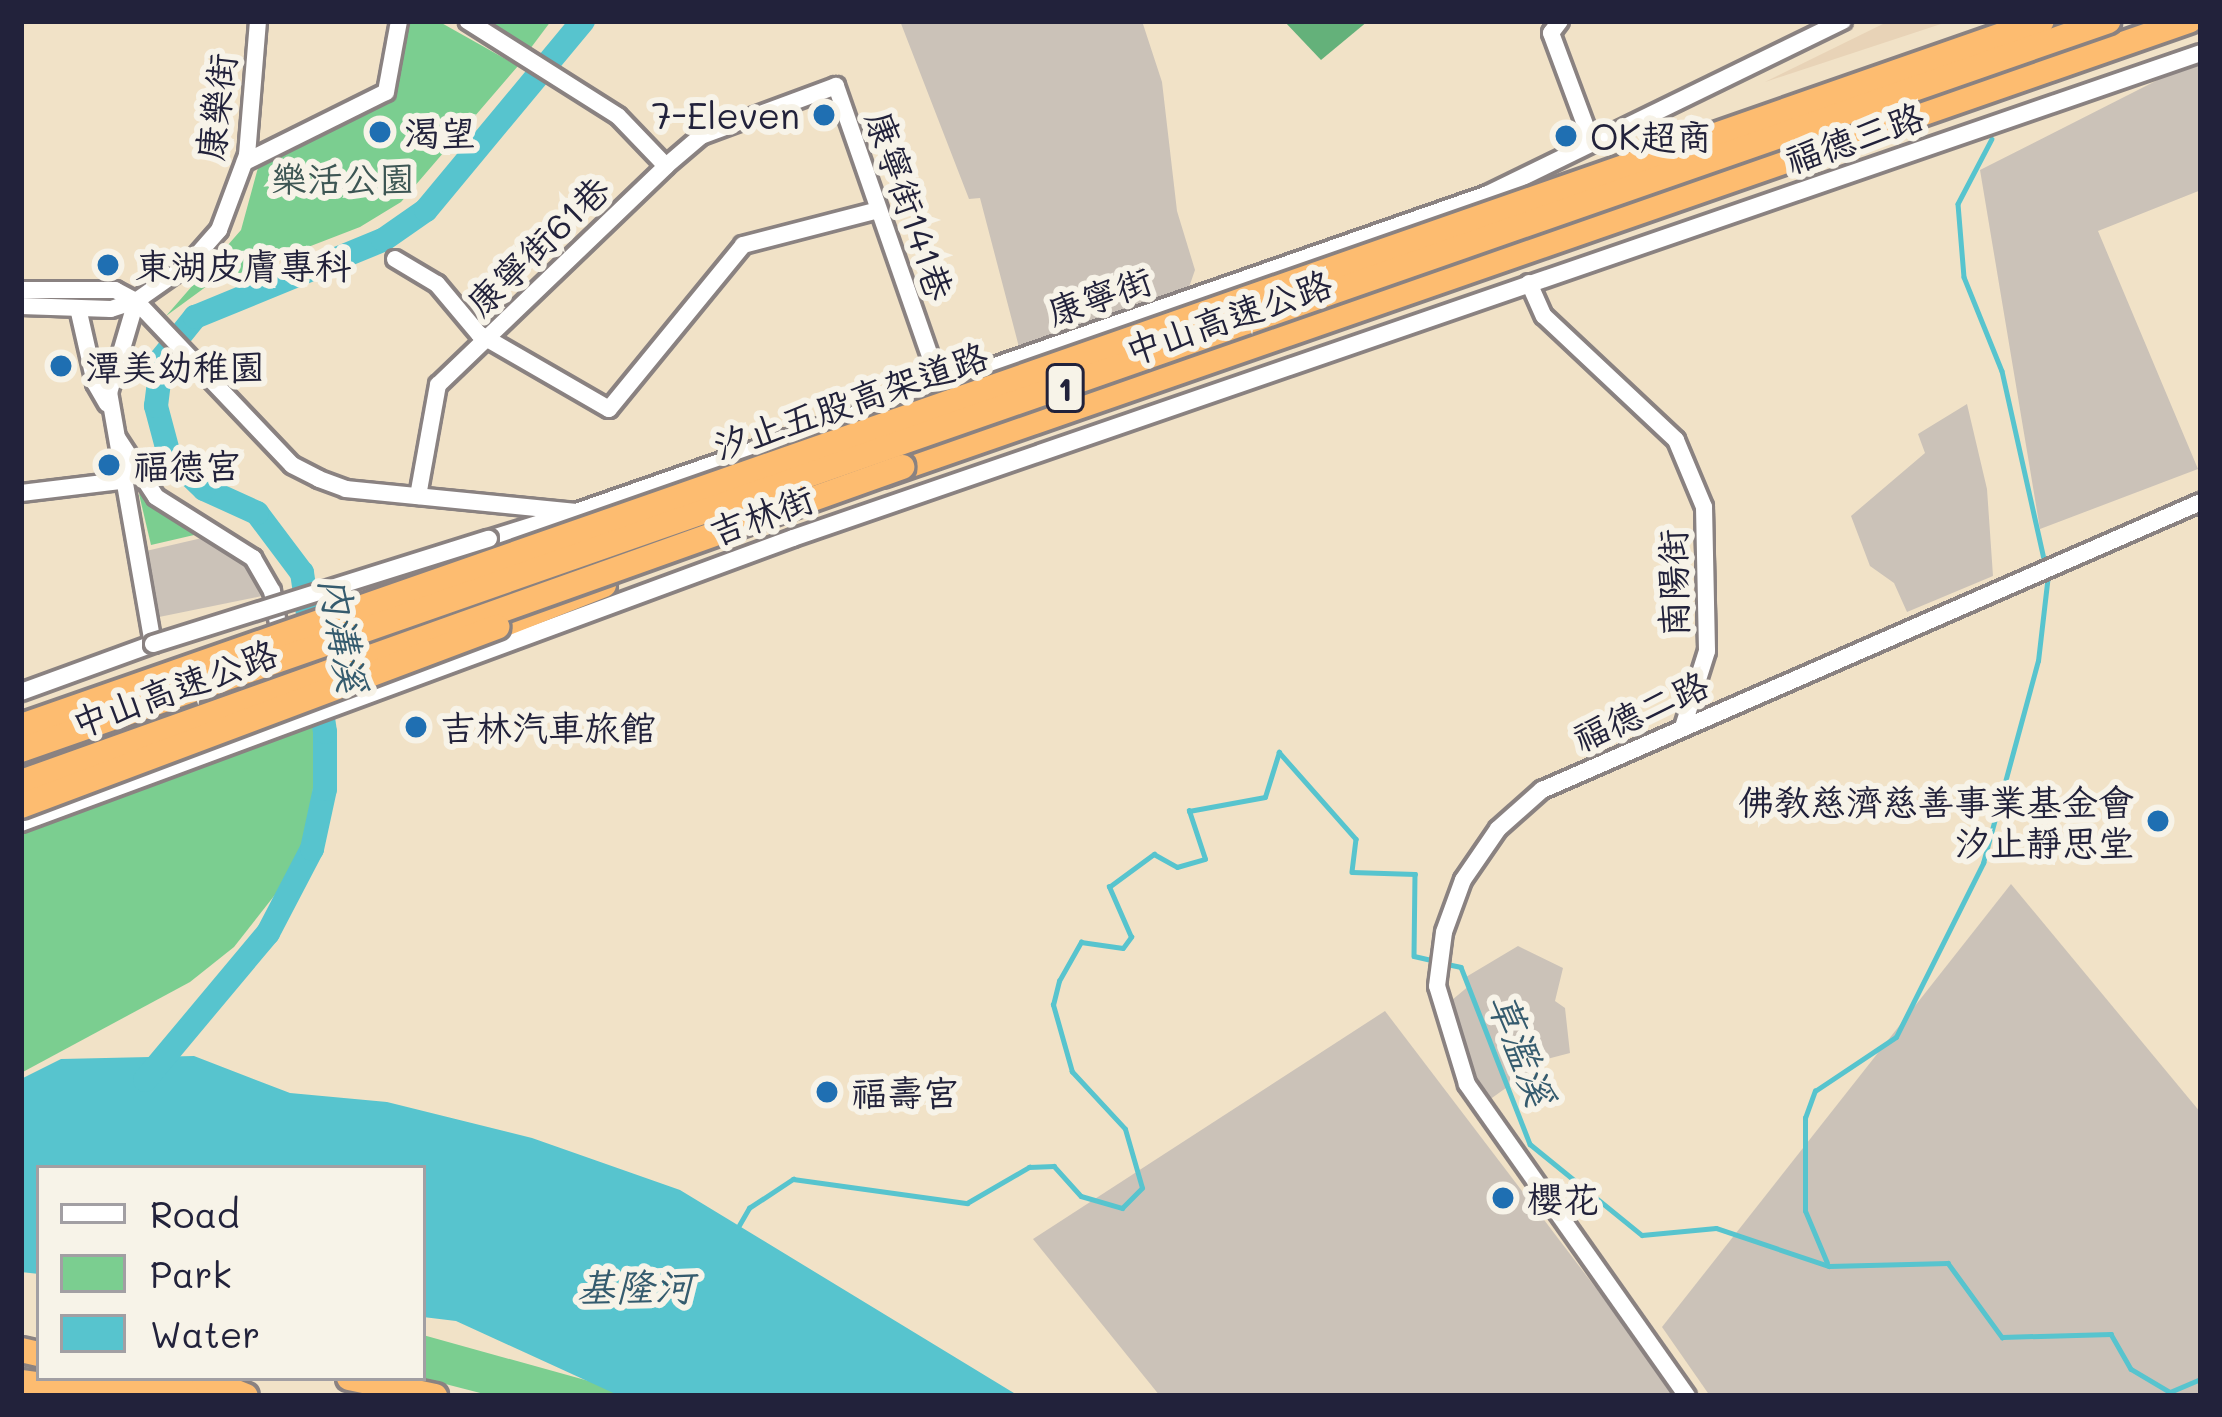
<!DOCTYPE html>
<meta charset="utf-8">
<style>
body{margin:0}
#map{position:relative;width:2222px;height:1417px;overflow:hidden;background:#f1e2c7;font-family:Mali,"LXGW WenKai TC",sans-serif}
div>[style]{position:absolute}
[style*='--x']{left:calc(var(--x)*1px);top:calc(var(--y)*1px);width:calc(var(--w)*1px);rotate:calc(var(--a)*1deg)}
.built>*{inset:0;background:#e8d3b7}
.industrial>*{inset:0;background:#cbc2b8}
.green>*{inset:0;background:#7bce90}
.forest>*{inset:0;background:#64b17a}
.water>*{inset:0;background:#57c4ce}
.stream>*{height:4.5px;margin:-2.25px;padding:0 2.25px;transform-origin:2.25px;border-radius:2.25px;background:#57c4ce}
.river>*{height:24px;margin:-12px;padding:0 12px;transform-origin:12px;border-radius:12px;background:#57c4ce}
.roads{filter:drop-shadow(3px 0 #8a8281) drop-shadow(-3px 0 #8a8281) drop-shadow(0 3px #8a8281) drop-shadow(0 -3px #8a8281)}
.minor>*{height:16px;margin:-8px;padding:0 8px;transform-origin:8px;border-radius:8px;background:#fff}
.highway>*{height:24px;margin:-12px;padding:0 12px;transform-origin:12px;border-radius:12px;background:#fdbc70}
.bridges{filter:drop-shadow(3px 0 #8a8281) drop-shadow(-3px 0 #8a8281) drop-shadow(0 3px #8a8281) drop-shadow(0 -3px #8a8281)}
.minor-bridge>*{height:16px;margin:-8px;padding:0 8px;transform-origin:8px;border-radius:8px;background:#fff}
.highway-bridge>*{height:24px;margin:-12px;padding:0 12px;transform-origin:12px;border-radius:12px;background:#fdbc70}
.dots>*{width:33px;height:33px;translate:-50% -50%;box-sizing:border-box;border:6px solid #f7f3e8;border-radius:50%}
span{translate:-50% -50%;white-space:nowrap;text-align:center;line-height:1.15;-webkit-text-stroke:12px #f7f3e8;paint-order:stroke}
.shield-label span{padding:3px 9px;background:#f7f3e8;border:3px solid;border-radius:9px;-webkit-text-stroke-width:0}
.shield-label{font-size:33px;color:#22223b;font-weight:700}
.street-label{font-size:36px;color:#22223b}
.poi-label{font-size:36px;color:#22223b}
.right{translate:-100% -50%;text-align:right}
.left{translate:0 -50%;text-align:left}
.park-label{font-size:36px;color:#3d5654}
.water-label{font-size:39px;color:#355b6e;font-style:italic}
.frame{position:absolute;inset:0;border:24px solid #22223b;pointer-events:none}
.legend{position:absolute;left:36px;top:1165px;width:390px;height:216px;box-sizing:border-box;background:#f7f3e8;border:3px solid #a29fa3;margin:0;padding:15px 21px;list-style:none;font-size:36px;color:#22223b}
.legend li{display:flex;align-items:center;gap:24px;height:60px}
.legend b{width:60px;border:3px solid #a29fa3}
</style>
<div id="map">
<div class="built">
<div style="clip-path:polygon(1889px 21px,1950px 21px,1765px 82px)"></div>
</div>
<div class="industrial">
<div style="clip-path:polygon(900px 21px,1142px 21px,1162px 82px,1177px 211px,1195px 270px,1187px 293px,1020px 351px,980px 198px,969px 199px)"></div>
<div style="clip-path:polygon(2201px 58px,2201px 190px,2098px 231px,2198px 469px,2040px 529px,1980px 170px)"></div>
<div style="clip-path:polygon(1967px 404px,1987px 489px,1993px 576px,1907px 612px,1894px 583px,1870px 566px,1851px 516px,1925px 453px,1918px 434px)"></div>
<div style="clip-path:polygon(215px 535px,244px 558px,262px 596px,159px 617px,146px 551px)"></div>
<div style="clip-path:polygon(2011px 884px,2201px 1113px,2201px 1396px,1710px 1396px,1662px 1327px)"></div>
<div style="clip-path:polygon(1518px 946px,1563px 968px,1555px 1001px,1565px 1008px,1570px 1053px,1547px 1059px,1489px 1100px,1463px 1050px,1452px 1000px,1470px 985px,1466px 977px)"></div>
<div style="clip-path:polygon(1385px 1011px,1640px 1346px,1675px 1396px,1160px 1396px,1033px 1239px)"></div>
</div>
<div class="green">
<div style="clip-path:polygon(405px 21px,438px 21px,518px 66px,401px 202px,360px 227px,207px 286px,166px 316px,241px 230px,259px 164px,392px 96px)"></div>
<div style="clip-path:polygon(485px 21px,551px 21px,530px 49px)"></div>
<div style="clip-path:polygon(139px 494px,207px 532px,151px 545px)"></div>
<div style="clip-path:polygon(298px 724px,316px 727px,311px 828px,285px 882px,234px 947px,190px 982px,21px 1073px,21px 826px)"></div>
<div style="clip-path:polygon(423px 1335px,614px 1388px,633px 1396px,492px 1396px,422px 1378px)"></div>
</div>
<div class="forest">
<div style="clip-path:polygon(1284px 21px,1368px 21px,1321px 60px)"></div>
</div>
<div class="water">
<div style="clip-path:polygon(194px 1056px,290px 1093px,387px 1102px,532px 1138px,680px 1190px,1019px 1396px,620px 1396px,456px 1321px,423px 1317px,423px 1168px,39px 1168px,39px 1274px,21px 1272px,21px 1079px,61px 1059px)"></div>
</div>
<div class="stream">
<div style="--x:1992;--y:139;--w:73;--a:117.6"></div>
<div style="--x:1958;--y:204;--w:73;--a:85.3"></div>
<div style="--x:1964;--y:277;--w:101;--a:68"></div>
<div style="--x:2002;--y:371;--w:197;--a:77.4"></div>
<div style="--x:1447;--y:964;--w:14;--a:12"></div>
<div style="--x:1461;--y:967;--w:190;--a:68.7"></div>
<div style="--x:1530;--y:1144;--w:144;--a:39.1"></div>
<div style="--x:1642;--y:1235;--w:74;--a:-5.4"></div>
<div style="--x:1716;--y:1228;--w:119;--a:18.6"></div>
<div style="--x:1829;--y:1266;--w:119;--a:-1.4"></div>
<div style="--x:1948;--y:1263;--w:92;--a:53.9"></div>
<div style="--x:2002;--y:1337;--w:109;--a:-1.6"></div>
<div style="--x:2111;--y:1334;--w:40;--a:60.3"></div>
<div style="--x:2131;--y:1369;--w:45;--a:30.5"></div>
<div style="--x:2170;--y:1392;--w:34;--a:-23"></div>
<div style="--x:738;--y:1227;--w:22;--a:-60"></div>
<div style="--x:749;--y:1208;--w:53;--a:-33.4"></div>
<div style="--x:793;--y:1179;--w:176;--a:7.9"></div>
<div style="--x:967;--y:1203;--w:72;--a:-30.1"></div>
<div style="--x:1029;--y:1167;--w:25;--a:-2"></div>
<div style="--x:1054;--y:1166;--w:40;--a:48"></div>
<div style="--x:1081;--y:1196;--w:43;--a:16.3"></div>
<div style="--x:1122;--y:1208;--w:28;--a:-45"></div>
<div style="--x:1142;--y:1188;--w:61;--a:-106.1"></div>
<div style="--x:1125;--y:1129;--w:78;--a:-132.9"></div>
<div style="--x:1072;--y:1072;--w:70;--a:-105.8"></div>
<div style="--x:1053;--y:1005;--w:25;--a:-76"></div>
<div style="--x:1059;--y:981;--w:45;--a:-60.6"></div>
<div style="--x:1081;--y:942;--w:42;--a:8.1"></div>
<div style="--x:1123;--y:948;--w:14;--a:-54"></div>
<div style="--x:1131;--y:937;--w:55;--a:-113.7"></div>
<div style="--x:1109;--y:887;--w:56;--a:-36.3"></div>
<div style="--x:1154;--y:854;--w:26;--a:29"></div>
<div style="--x:1177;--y:867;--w:29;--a:-16"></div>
<div style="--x:1205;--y:859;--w:51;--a:-108.4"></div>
<div style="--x:1189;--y:811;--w:77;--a:-10.4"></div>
<div style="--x:1265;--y:797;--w:47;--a:-72.7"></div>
<div style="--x:1279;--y:752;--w:116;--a:48.5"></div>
<div style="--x:1356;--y:839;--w:33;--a:97"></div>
<div style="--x:1352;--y:872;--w:63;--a:1.8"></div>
<div style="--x:1415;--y:874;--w:82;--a:90.7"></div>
<div style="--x:1414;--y:956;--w:23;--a:13"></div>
<div style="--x:1827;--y:1263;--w:56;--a:-112.9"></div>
<div style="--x:1805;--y:1211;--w:93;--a:-90"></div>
<div style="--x:1805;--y:1118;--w:29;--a:-70"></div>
<div style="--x:1815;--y:1091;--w:97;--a:-33.7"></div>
<div style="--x:1896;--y:1037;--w:195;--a:-63.4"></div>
<div style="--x:1983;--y:863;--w:209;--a:-74.8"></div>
<div style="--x:2038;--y:661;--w:88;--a:-83.4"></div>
</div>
<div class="river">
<div style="--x:145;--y:1080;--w:192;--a:-50.1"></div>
<div style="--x:268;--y:933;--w:95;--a:-62.4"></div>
<div style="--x:312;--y:849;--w:61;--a:-77.8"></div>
<div style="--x:325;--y:789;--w:57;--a:-90"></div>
<div style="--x:325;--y:732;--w:161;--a:-98.2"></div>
<div style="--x:302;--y:573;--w:75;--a:-126.9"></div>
<div style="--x:257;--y:513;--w:58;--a:-155.6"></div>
<div style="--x:204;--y:489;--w:49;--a:-135.8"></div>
<div style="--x:169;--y:455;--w:51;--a:-104.9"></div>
<div style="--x:156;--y:406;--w:48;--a:-82.9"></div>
<div style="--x:162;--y:358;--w:53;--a:-51.2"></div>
<div style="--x:195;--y:317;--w:203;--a:-22.3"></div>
<div style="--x:383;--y:240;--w:52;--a:-34.9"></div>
<div style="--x:426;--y:210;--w:246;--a:-50.3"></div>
</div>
<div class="roads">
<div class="minor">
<div style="--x:1560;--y:21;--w:15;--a:127"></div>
<div style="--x:1551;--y:33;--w:117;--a:69.6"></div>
<div style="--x:245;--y:162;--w:157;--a:-26.4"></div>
<div style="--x:386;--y:92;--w:72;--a:-79.6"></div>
<div style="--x:666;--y:166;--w:46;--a:-40.6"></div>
<div style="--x:701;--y:136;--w:144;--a:-20.3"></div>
<div style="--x:836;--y:86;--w:320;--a:70.8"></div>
<div style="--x:395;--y:259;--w:49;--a:30.8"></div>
<div style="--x:437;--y:284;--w:65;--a:50"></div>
<div style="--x:479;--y:334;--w:150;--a:30"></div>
<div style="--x:609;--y:409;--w:212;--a:-50.7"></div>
<div style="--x:743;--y:245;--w:135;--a:-14.5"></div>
<div style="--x:1529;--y:283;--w:36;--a:66"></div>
<div style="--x:1544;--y:316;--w:181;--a:43.2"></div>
<div style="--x:1676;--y:440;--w:73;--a:67.3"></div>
<div style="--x:1704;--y:507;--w:144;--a:88.8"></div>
<div style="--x:1707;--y:651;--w:80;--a:107.5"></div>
<div style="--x:21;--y:290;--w:94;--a:0"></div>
<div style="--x:115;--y:290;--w:24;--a:28"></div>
<div style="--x:136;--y:301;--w:226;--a:46.4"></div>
<div style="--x:292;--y:465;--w:30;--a:27"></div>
<div style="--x:319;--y:479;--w:29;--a:20"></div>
<div style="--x:346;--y:489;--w:231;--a:5.7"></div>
<div style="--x:576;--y:512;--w:966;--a:-19.22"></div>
<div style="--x:1488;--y:194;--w:395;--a:-26"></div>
<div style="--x:21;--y:306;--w:90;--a:1.9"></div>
<div style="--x:111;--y:309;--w:26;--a:-18"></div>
<div style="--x:136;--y:301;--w:66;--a:-35.1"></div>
<div style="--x:190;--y:263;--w:44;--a:-48.7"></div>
<div style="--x:219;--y:230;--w:80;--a:-69.5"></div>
<div style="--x:247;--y:155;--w:134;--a:-85.3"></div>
<div style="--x:78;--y:308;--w:77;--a:77.2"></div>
<div style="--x:95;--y:383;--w:24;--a:60"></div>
<div style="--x:118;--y:439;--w:69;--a:56.8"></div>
<div style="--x:156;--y:497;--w:115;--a:32.2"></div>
<div style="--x:253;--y:558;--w:38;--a:60"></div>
<div style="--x:272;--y:591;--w:106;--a:79.6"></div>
<div style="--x:21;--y:493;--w:100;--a:-6.9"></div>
<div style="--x:418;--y:496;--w:113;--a:-79.8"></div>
<div style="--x:438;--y:385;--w:316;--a:-43.8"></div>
<div style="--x:666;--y:166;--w:69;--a:-133.8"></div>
<div style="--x:618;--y:116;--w:178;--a:-147.7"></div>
<div style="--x:489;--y:539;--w:77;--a:-17.3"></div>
<div style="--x:21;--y:692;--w:140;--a:-20"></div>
<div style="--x:153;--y:644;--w:255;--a:-99.9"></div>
<div style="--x:109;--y:393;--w:96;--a:-73.6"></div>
<div style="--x:21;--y:823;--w:823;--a:-20.26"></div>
<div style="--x:793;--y:538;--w:1489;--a:-19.01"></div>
<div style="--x:1687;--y:1396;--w:382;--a:-125.2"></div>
<div style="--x:1467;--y:1084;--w:102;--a:-107"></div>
<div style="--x:1437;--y:986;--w:54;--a:-82.6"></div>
<div style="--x:1444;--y:932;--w:55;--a:-69.9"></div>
<div style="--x:1463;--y:880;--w:62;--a:-55.5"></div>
<div style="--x:1498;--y:829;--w:59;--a:-41.6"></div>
<div style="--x:1542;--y:790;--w:719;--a:-23.61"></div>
</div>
<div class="highway">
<div style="--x:882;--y:475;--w:1384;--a:-19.16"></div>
<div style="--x:497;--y:627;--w:115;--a:-21.4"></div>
<div style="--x:21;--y:1350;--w:18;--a:13"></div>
<div style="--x:78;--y:1378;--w:137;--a:7.5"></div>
<div style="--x:349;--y:1378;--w:88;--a:11.8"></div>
<div style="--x:204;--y:1379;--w:45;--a:22"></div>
<div style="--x:21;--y:1382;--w:76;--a:7.6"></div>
</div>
</div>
<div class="bridges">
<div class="minor-bridge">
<div style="--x:153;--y:644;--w:352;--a:-17.4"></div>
</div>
<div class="highway-bridge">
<div style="--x:21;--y:726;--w:2140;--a:-19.23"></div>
<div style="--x:21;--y:750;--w:2211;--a:-19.25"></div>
<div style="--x:21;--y:782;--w:936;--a:-19.67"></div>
<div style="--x:21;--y:806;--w:509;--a:-20.61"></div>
</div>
</div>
<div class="dots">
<div style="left:824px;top:115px;background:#1f6fb2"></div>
<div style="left:380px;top:132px;background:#1f6fb2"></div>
<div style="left:1566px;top:136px;background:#1f6fb2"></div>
<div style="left:108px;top:265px;background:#1f6fb2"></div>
<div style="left:61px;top:366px;background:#1f6fb2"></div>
<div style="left:109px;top:465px;background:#1f6fb2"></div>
<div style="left:416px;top:727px;background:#1f6fb2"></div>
<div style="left:2158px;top:821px;background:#1f6fb2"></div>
<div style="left:827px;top:1092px;background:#1f6fb2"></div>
<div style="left:1503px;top:1198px;background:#1f6fb2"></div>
</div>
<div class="shield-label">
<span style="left:1065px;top:388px">1</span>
</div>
<div class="street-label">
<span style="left:215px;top:107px;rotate:-83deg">康樂街</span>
<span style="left:1854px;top:137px;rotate:-19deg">福德三路</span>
<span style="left:911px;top:205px;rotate:71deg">康寧街141巷</span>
<span style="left:537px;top:245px;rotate:-44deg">康寧街61巷</span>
<span style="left:1099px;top:295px;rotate:-19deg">康寧街</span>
<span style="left:1228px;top:316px;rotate:-19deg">中山高速公路</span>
<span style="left:850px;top:400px;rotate:-19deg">汐止五股高架道路</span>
<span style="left:761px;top:514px;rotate:-20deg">吉林街</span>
<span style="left:1672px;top:583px;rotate:-91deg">南陽街</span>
<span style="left:174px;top:687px;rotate:-20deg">中山高速公路</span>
<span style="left:1640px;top:710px;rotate:-24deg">福德二路</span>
</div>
<div class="poi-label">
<span class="right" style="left:800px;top:115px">7-Eleven</span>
<span class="left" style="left:404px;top:132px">渴望</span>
<span class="left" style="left:1590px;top:136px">OK超商</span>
<span class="left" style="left:135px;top:265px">東湖皮膚專科</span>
<span class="left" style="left:85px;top:366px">潭美幼稚園</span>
<span class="left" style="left:133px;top:465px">福德宮</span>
<span class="left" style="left:440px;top:727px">吉林汽車旅館</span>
<span class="right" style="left:2134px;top:821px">佛教慈濟慈善事業基金會<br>汐止靜思堂</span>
<span class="left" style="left:851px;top:1092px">福壽宮</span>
<span class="left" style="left:1527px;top:1198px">櫻花</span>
</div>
<div class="park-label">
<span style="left:343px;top:178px">樂活公園</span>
</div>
<div class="water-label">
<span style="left:344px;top:634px;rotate:80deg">內溝溪</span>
<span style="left:1522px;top:1049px;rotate:69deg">草濫溪</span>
<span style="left:635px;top:1286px">基隆河</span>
</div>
<div class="frame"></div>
<ul class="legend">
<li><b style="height:15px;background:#fff"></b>Road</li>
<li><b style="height:33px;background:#7bce90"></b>Park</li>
<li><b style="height:33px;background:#57c4ce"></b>Water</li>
</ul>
</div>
